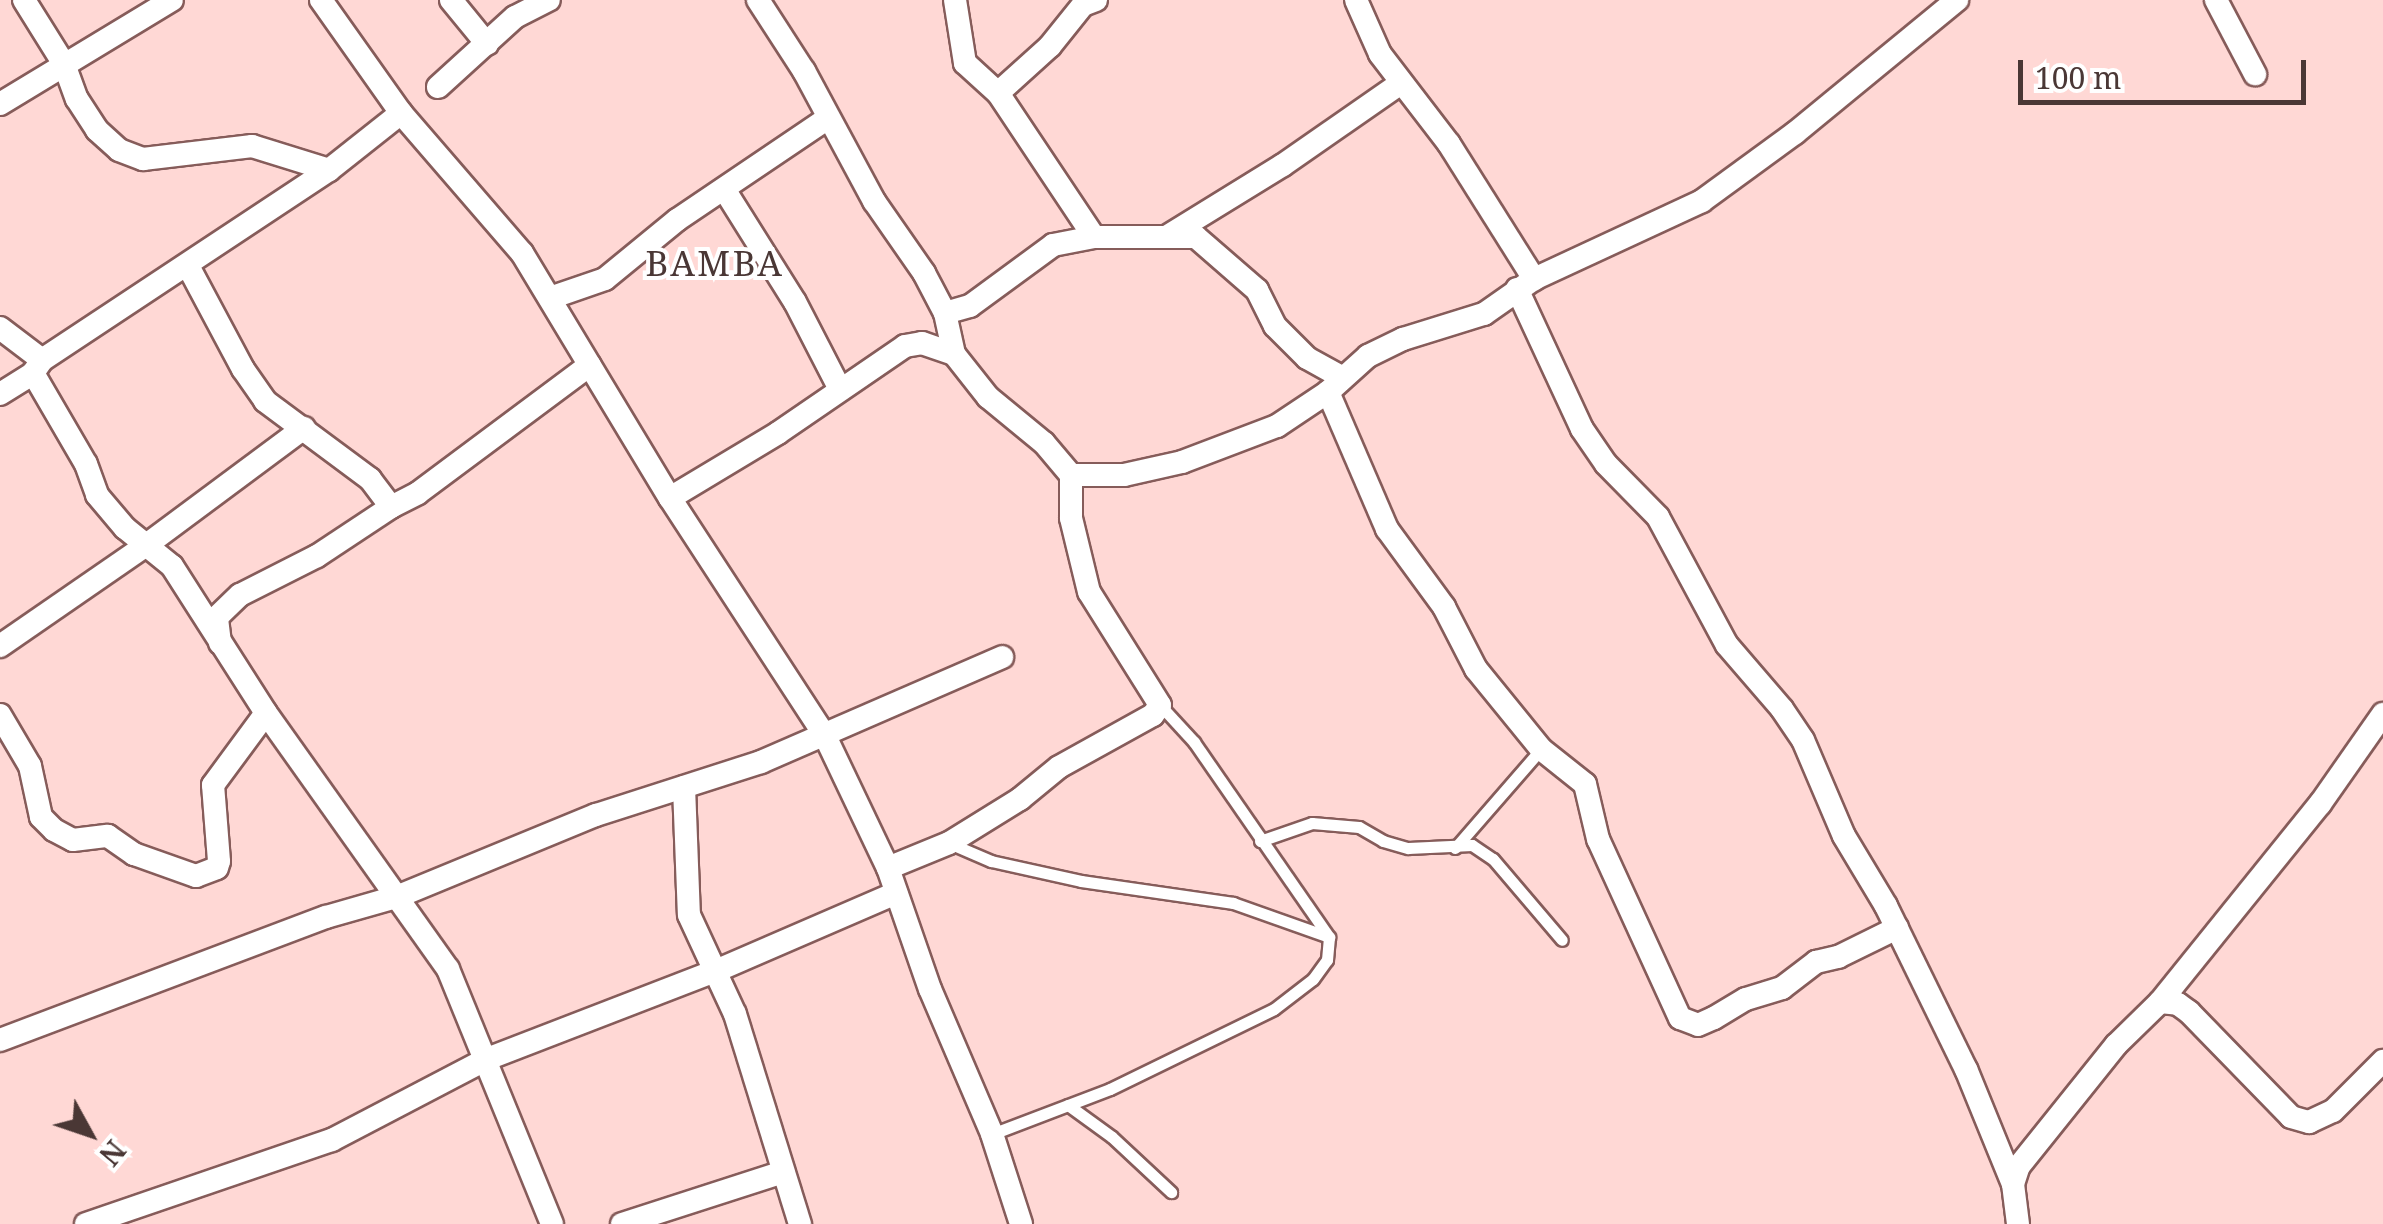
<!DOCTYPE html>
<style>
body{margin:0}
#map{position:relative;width:2383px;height:1224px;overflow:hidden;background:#ffd8d5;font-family:"Noto Serif",serif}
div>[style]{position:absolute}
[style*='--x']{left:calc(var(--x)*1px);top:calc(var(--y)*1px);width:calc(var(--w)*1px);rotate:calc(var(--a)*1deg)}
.roads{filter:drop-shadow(2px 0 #865c5a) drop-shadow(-2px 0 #865c5a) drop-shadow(0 2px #865c5a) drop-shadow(0 -2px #865c5a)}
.service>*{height:11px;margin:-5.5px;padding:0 5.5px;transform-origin:5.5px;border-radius:5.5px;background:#fff}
.minor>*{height:22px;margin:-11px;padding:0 11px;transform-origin:11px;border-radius:11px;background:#fff}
span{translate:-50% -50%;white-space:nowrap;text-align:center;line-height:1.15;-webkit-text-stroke:8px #fff;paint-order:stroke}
.quarter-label{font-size:35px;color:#4a3735;letter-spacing:2.5px}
.north{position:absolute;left:40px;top:1084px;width:100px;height:100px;-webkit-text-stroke:8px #fff;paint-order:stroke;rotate:130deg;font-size:28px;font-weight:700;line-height:40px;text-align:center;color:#4a3735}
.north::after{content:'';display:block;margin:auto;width:35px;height:45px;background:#4a3735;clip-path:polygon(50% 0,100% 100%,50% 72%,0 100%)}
.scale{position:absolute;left:2018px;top:60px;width:288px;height:45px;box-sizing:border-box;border:5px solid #4a3735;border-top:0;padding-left:12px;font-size:30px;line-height:35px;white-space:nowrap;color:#4a3735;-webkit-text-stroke:8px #fff;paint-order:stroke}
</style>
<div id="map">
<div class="roads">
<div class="service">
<div style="--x:1260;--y:841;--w:55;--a:-19.1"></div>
<div style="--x:1312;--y:823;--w:47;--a:4.9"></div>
<div style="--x:1359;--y:827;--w:28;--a:30"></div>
<div style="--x:1383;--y:841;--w:26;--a:16"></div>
<div style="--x:1408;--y:848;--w:64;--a:-2.7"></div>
<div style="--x:1472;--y:845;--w:25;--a:34"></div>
<div style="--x:1493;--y:859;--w:106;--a:49.6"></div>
<div style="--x:949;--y:843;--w:46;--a:23.2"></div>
<div style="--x:991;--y:861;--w:92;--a:12.5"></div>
<div style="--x:1081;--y:881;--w:154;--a:8.2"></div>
<div style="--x:1233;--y:903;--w:102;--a:19.5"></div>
<div style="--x:1455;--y:848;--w:131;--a:-49"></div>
<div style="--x:1068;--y:1105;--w:54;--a:36"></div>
<div style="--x:1112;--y:1137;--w:81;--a:43"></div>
<div style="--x:992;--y:1134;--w:126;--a:-20.9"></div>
<div style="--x:1110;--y:1089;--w:182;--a:-26"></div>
<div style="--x:1274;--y:1009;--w:49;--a:-37.6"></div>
<div style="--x:1313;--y:979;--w:24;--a:-54"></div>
<div style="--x:1327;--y:960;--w:23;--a:-85"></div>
<div style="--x:1329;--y:937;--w:237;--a:-124.7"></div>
<div style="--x:1194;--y:742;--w:50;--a:-132.6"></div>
</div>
<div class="minor">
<div style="--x:24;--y:0;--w:75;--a:58"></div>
<div style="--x:64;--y:64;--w:37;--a:70"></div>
<div style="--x:77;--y:99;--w:37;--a:57"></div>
<div style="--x:97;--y:130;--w:30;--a:42"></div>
<div style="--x:119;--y:150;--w:26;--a:21"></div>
<div style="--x:143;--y:159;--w:110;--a:-6.8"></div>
<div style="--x:252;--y:146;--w:81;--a:17.3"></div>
<div style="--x:321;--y:0;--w:138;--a:54.7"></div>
<div style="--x:401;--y:113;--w:185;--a:49.2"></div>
<div style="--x:522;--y:253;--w:286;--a:58.9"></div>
<div style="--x:670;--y:498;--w:284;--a:56.9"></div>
<div style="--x:825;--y:736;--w:146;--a:64.5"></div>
<div style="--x:888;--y:868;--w:128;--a:70.9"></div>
<div style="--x:930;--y:989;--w:158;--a:66.8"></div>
<div style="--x:992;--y:1134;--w:95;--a:72.1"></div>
<div style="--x:451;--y:0;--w:57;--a:50.7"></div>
<div style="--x:758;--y:0;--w:85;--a:57.1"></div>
<div style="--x:804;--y:71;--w:148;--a:61.7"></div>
<div style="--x:874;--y:201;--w:88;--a:55.2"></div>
<div style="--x:924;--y:273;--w:45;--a:62.3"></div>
<div style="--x:945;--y:313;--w:42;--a:77.6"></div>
<div style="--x:955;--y:0;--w:64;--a:81"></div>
<div style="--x:965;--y:63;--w:45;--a:42.3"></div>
<div style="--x:998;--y:93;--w:173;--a:56.3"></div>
<div style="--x:1356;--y:0;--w:59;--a:66"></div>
<div style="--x:1380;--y:54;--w:113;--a:52.5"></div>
<div style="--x:1449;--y:144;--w:160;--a:57.8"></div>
<div style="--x:2216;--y:0;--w:84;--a:62.2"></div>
<div style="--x:438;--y:87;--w:104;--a:-42.3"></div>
<div style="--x:515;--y:17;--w:38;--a:-27"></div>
<div style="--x:998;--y:93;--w:70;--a:-42.1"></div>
<div style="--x:1050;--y:46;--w:53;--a:-51.2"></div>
<div style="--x:1083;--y:5;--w:14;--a:-21"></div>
<div style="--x:0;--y:104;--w:201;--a:-31.2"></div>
<div style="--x:724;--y:189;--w:133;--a:57.9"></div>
<div style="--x:795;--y:302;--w:98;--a:62.7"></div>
<div style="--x:1166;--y:237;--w:137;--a:-31.6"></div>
<div style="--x:1283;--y:165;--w:144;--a:-34.8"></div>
<div style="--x:188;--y:266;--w:117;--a:61.9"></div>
<div style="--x:243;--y:369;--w:39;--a:55"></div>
<div style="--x:265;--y:401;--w:131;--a:36.6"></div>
<div style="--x:370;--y:479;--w:35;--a:53"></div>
<div style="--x:391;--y:507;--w:30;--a:-27"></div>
<div style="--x:418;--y:493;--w:214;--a:-36.7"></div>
<div style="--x:1517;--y:289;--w:154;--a:65.1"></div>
<div style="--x:1582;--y:429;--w:42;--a:55.6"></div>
<div style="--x:1606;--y:464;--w:74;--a:45.5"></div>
<div style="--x:1658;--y:517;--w:145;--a:61.7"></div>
<div style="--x:1727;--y:645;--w:84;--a:49.3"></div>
<div style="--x:1782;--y:709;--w:37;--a:56"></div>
<div style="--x:1803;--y:740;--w:104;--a:66.9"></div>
<div style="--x:1844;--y:836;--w:82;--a:59"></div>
<div style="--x:1886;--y:906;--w:182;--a:63.9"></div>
<div style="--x:1966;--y:1069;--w:124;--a:67.8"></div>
<div style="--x:550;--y:298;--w:58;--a:-19.1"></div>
<div style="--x:605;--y:279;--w:93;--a:-39.3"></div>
<div style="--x:677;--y:220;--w:182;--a:-34"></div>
<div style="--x:945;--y:313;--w:26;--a:-16"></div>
<div style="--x:970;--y:306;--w:103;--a:-36.3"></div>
<div style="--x:1053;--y:245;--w:42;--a:-11"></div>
<div style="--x:1094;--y:237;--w:102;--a:0"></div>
<div style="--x:1196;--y:237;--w:81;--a:41"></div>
<div style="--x:1257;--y:290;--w:40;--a:63.4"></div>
<div style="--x:1275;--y:326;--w:45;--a:45"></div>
<div style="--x:1307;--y:358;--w:39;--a:29"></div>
<div style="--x:0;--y:328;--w:53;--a:37.3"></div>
<div style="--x:42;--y:360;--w:344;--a:-33.5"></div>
<div style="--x:329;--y:170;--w:92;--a:-38.4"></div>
<div style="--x:33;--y:373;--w:105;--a:59.8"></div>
<div style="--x:86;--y:464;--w:33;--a:70"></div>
<div style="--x:97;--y:495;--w:43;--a:49.7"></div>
<div style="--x:125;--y:528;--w:60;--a:39"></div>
<div style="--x:172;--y:566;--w:174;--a:57.4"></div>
<div style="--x:266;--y:713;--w:314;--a:54.6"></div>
<div style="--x:448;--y:969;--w:275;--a:67.8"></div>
<div style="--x:1328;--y:392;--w:149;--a:66.7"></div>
<div style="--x:1387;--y:529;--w:97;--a:53.8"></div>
<div style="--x:1444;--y:607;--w:70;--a:62.7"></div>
<div style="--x:1476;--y:669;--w:103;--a:50.9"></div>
<div style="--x:1541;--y:749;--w:56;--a:38.5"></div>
<div style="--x:1585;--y:784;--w:57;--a:76.7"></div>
<div style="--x:1598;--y:839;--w:197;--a:65.4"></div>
<div style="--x:1680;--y:1018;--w:19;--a:21"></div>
<div style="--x:1698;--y:1025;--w:17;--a:-24"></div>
<div style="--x:1714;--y:1018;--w:37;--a:-31"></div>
<div style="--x:1746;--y:999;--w:38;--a:-17"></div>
<div style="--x:1782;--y:988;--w:43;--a:-37.4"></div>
<div style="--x:1816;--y:962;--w:23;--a:-13"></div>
<div style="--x:1838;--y:957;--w:66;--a:-26.2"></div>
<div style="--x:0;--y:394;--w:39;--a:-32"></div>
<div style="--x:33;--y:373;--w:12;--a:-55"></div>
<div style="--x:670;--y:498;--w:126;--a:-31"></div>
<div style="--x:778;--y:433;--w:154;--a:-34.4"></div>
<div style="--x:905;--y:346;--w:17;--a:-10"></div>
<div style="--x:922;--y:343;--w:34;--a:19"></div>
<div style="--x:954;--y:354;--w:55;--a:51.7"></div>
<div style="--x:988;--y:397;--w:72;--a:39.4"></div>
<div style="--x:1044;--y:443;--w:42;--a:49.8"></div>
<div style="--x:1071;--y:475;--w:53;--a:0"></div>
<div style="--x:1124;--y:475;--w:59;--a:-12.6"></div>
<div style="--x:1182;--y:462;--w:102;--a:-20.8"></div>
<div style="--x:1277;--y:426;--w:61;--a:-33.7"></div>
<div style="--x:1328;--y:392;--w:54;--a:-42"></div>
<div style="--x:1368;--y:356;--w:39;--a:-26"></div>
<div style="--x:1403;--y:339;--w:85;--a:-17.2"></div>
<div style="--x:1484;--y:314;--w:61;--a:-35"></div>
<div style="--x:1534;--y:279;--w:185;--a:-24.9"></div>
<div style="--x:1702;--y:201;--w:115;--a:-36.2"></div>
<div style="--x:1795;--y:133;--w:210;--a:-39.4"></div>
<div style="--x:220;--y:643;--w:26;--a:-97"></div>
<div style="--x:217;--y:617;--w:32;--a:-44"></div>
<div style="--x:240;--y:595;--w:86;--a:-26.9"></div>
<div style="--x:317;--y:556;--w:89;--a:-33.5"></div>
<div style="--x:0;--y:646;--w:176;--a:-34.6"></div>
<div style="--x:145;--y:546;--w:198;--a:-36.6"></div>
<div style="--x:0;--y:715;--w:59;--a:59.5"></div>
<div style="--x:30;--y:766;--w:52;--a:77.8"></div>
<div style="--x:41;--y:817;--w:18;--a:45"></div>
<div style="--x:54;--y:830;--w:21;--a:28"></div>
<div style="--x:73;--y:840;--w:35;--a:-7"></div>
<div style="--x:108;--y:836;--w:32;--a:35"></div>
<div style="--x:134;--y:854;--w:66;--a:19.5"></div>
<div style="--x:196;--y:876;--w:22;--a:-21"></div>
<div style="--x:217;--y:868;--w:7;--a:-74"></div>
<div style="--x:219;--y:861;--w:76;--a:-94.5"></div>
<div style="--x:213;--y:785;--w:89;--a:-53.6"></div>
<div style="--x:684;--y:787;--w:128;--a:87.8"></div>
<div style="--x:689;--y:915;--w:109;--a:65.1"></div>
<div style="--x:735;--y:1014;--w:220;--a:72.8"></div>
<div style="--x:888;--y:868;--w:66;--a:-22.3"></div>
<div style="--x:949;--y:843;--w:84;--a:-31.8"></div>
<div style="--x:1020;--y:799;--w:50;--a:-39.4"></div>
<div style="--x:1059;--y:767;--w:107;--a:-29"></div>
<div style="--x:1153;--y:715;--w:12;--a:-55"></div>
<div style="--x:1160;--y:705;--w:133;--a:-122.1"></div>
<div style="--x:1089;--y:592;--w:76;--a:-103.7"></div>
<div style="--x:1071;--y:518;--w:43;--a:-90"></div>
<div style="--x:2160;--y:1002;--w:18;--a:6"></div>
<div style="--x:2178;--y:1004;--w:14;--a:36"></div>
<div style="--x:2189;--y:1012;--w:146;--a:45.8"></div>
<div style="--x:2291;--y:1117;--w:19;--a:16"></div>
<div style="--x:2309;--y:1122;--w:26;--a:-25"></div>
<div style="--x:2333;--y:1111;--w:71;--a:-45"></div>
<div style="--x:0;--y:1040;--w:348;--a:-20.7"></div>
<div style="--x:326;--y:917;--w:76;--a:-16"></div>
<div style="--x:399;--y:896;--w:213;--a:-22.4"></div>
<div style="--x:596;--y:815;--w:173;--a:-17.8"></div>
<div style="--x:761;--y:762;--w:263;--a:-23.5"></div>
<div style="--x:86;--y:1224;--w:260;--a:-18.9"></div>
<div style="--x:332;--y:1140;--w:175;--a:-27.6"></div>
<div style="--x:487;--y:1059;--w:248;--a:-21.1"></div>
<div style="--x:718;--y:970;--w:194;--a:-23.4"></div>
<div style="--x:622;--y:1224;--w:169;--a:-17.9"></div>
<div style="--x:2018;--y:1224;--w:40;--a:-97.1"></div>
<div style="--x:2013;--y:1184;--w:19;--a:-72"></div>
<div style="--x:2019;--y:1166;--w:155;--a:-51.3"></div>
<div style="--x:2116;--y:1045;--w:62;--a:-44.3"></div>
<div style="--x:2160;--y:1002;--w:255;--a:-51.1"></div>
<div style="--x:2320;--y:804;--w:110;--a:-55"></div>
</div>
</div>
<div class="quarter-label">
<span style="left:715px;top:263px">BAMBA</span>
</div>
<div class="north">N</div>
<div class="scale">100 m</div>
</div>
